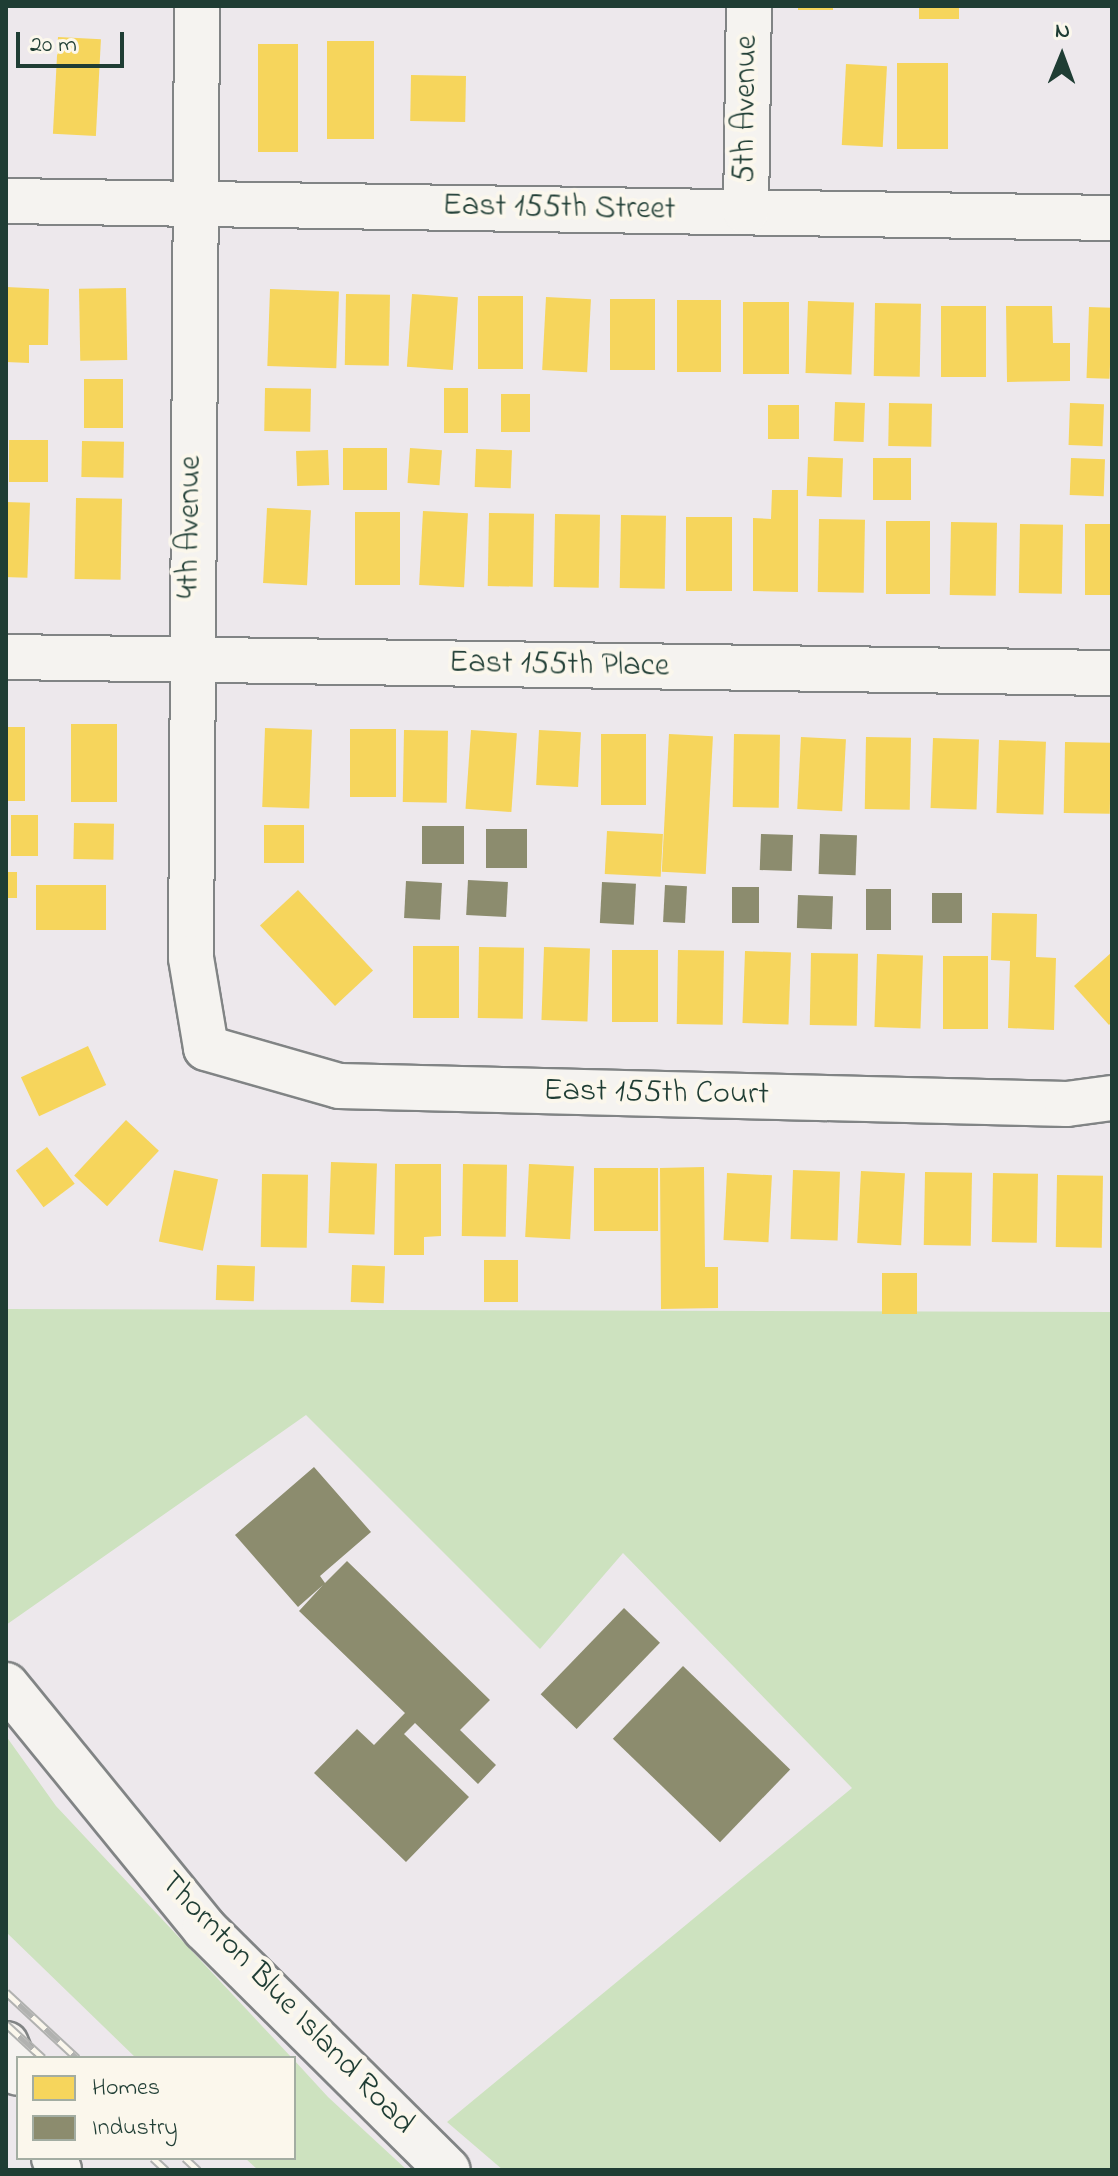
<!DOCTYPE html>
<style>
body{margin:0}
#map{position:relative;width:1118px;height:2176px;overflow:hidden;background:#ede8ec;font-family:"Indie Flower",sans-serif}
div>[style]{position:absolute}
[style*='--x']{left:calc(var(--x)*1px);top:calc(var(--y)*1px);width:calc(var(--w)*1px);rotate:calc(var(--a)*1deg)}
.green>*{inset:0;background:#cde2bf}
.homes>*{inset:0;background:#f6d55c;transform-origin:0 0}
.industry>*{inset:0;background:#8c8c6e;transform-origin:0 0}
.roads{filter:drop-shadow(2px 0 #818485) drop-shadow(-2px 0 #818485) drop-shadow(0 2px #818485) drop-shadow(0 -2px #818485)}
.street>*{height:44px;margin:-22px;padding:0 22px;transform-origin:22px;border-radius:22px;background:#f5f3f0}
.secondary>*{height:44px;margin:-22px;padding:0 22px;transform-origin:22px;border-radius:22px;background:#f5f3f0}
.rail>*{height:9px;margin-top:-4.5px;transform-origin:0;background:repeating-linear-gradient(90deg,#fbf7ec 0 18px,#b1b2b0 0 36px);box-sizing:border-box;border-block:2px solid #b1b2b0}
span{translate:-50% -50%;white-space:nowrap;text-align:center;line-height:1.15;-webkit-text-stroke:8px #fbf7ec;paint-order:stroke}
.street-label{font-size:32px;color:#1f3d34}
.frame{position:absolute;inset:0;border:8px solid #1f3d34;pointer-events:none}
.legend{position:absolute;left:16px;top:2056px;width:280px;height:104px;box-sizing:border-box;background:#fbf7ec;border:2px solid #a3ada2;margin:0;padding:10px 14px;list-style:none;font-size:24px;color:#1f3d34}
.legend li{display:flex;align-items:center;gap:16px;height:40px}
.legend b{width:40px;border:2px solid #a3ada2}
.north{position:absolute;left:1022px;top:16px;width:80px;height:80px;-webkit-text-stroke:6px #fbf7ec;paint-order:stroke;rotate:1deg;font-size:22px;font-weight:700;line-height:32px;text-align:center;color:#1f3d34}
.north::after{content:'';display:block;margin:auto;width:28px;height:36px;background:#1f3d34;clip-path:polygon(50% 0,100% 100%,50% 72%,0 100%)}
.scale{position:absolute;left:16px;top:32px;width:108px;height:36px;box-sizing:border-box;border:4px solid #1f3d34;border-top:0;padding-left:10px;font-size:24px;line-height:28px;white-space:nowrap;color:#1f3d34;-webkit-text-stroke:6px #fbf7ec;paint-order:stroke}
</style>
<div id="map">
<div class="green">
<div style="clip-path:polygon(6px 1309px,1112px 1312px,1112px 2170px,503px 2170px,447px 2122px,852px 1788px,623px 1553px,540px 1649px,306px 1415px,6px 1625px)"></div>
<div style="clip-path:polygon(6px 1736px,56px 1806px,292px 2058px,136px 2058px,6px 1932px)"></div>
<div style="clip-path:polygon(294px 2060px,328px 2097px,407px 2170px,258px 2170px,245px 2158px,294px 2158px)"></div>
</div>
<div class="homes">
<div style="left:798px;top:6px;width:35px;height:4px"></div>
<div style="left:919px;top:6px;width:40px;height:13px"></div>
<div style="left:58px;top:37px;width:43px;height:97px;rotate:3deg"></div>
<div style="left:327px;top:41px;width:47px;height:98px"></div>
<div style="left:258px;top:44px;width:40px;height:108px"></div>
<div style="left:897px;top:63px;width:51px;height:86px"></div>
<div style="left:846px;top:64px;width:41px;height:81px;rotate:3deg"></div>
<div style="left:411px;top:75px;width:55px;height:46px;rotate:1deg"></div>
<div style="clip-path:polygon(6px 287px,49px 289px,48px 345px,29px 345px,29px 363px,6px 362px)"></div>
<div style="left:126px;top:288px;width:72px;height:47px;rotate:89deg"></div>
<div style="left:270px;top:289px;width:69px;height:77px;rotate:2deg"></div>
<div style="left:346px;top:294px;width:44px;height:71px;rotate:1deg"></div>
<div style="left:412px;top:294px;width:46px;height:73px;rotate:4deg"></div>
<div style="left:478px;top:296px;width:45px;height:73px"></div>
<div style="left:546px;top:297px;width:45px;height:73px;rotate:3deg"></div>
<div style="left:610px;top:299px;width:45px;height:71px"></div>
<div style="left:721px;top:300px;width:72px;height:44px;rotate:90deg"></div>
<div style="left:808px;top:301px;width:46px;height:72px;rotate:2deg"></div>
<div style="left:743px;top:302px;width:46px;height:72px"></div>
<div style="left:875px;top:303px;width:46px;height:73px;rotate:1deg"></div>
<div style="left:941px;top:306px;width:45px;height:71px"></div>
<div style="clip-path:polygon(1006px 306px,1052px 306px,1053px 343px,1070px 343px,1070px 381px,1007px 382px)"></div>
<div style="left:1089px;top:307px;width:23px;height:71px;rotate:2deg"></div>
<div style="left:84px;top:379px;width:39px;height:49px"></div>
<div style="left:265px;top:388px;width:46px;height:43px;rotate:1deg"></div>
<div style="left:444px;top:388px;width:24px;height:45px"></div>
<div style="left:501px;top:394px;width:29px;height:38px"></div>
<div style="left:835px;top:402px;width:30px;height:39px;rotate:2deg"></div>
<div style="left:889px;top:403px;width:43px;height:43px;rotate:1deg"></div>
<div style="left:1070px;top:403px;width:34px;height:42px;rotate:2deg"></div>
<div style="left:768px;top:405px;width:31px;height:34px"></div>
<div style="left:9px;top:440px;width:39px;height:42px"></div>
<div style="left:82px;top:441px;width:42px;height:36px;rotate:1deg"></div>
<div style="left:343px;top:448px;width:44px;height:42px"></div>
<div style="left:410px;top:448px;width:32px;height:35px;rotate:4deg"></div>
<div style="left:476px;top:449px;width:36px;height:38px;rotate:2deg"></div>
<div style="left:328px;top:450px;width:35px;height:32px;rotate:88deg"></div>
<div style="left:808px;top:457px;width:35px;height:39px;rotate:2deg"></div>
<div style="left:873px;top:458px;width:38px;height:42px"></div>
<div style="left:1071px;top:458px;width:34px;height:37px;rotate:2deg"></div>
<div style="clip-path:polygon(772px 490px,798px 490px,798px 592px,753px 591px,753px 518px,771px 519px)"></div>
<div style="left:76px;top:498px;width:46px;height:81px;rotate:1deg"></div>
<div style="left:6px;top:502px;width:24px;height:75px;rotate:2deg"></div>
<div style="left:267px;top:508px;width:44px;height:75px;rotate:3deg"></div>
<div style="left:423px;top:511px;width:45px;height:74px;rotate:3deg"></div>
<div style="left:355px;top:512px;width:45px;height:73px"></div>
<div style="left:489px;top:513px;width:45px;height:73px;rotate:1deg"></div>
<div style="left:555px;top:514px;width:45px;height:73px;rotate:1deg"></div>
<div style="left:621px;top:515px;width:45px;height:73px;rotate:1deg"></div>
<div style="left:732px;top:517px;width:74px;height:46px;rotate:90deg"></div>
<div style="left:819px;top:519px;width:46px;height:73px;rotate:1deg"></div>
<div style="left:886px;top:521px;width:44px;height:73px"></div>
<div style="left:951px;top:522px;width:46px;height:73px;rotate:1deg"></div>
<div style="left:1020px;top:524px;width:43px;height:69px;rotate:1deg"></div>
<div style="left:1085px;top:524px;width:27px;height:71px"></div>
<div style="left:71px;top:724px;width:46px;height:78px"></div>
<div style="left:6px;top:727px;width:19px;height:74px"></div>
<div style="left:265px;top:728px;width:47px;height:79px;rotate:2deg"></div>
<div style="left:350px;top:729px;width:46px;height:68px"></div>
<div style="left:404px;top:730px;width:44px;height:72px;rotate:1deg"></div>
<div style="left:471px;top:730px;width:46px;height:79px;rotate:4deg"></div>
<div style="left:539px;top:730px;width:42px;height:55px;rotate:3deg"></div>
<div style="left:601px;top:734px;width:45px;height:71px"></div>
<div style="left:669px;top:734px;width:44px;height:138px;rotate:3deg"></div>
<div style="left:734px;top:734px;width:46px;height:73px;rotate:1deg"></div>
<div style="left:801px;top:737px;width:45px;height:72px;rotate:3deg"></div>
<div style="left:866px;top:737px;width:45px;height:72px;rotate:1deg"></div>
<div style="left:933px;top:738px;width:46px;height:70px;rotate:2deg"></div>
<div style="left:999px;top:740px;width:47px;height:73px;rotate:2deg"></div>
<div style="left:1065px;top:742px;width:46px;height:71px;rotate:1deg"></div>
<div style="left:11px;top:815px;width:27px;height:41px"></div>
<div style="left:74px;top:823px;width:40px;height:36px;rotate:1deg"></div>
<div style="left:264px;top:825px;width:40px;height:38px"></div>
<div style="left:607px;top:831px;width:56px;height:43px;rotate:3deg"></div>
<div style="left:6px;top:872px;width:11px;height:26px"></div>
<div style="left:36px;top:885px;width:70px;height:45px"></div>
<div style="left:298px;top:890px;width:110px;height:52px;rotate:47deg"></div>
<div style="clip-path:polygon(992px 913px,1037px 914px,1036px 957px,1056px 958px,1054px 1030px,1008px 1028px,1010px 961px,991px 960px)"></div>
<div style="left:413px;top:946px;width:46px;height:72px"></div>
<div style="left:479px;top:947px;width:45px;height:71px;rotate:1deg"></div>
<div style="left:544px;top:947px;width:46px;height:73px;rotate:2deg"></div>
<div style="left:612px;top:950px;width:46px;height:72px"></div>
<div style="left:678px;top:950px;width:46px;height:74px;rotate:1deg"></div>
<div style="left:745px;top:951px;width:46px;height:72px;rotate:2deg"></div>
<div style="clip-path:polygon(1112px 952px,1112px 1022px,1109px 1025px,1074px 986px)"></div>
<div style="left:811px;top:953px;width:47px;height:72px;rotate:1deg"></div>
<div style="left:877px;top:954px;width:46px;height:73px;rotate:2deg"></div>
<div style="left:943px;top:956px;width:45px;height:73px"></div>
<div style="left:88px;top:1046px;width:43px;height:74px;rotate:65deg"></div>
<div style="left:126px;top:1120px;width:45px;height:76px;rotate:43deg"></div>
<div style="left:47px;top:1147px;width:46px;height:39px;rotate:53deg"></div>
<div style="left:331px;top:1162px;width:46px;height:71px;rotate:2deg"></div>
<div style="clip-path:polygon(395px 1164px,441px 1164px,441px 1236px,424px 1237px,424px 1255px,394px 1255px)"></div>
<div style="left:463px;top:1164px;width:44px;height:72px;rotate:1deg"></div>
<div style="left:529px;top:1164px;width:45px;height:73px;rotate:3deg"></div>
<div style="clip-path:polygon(704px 1167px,705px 1267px,718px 1267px,718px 1308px,661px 1309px,660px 1168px)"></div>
<div style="left:594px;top:1168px;width:64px;height:63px"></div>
<div style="left:174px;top:1170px;width:45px;height:73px;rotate:12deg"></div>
<div style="left:793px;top:1170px;width:47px;height:69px;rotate:2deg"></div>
<div style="left:861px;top:1171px;width:44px;height:72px;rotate:3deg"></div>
<div style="left:925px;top:1172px;width:47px;height:73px;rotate:1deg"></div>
<div style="left:727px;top:1173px;width:45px;height:67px;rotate:3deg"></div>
<div style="left:993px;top:1173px;width:45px;height:69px;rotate:1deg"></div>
<div style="left:262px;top:1174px;width:46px;height:73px;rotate:1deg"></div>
<div style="left:1057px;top:1175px;width:46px;height:72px;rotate:1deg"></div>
<div style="left:484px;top:1260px;width:34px;height:42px"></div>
<div style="left:217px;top:1265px;width:38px;height:35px;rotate:2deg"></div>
<div style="left:352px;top:1265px;width:33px;height:37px;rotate:2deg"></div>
<div style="left:882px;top:1273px;width:35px;height:41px"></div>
</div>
<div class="industry">
<div style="left:422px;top:826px;width:42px;height:38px"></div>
<div style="left:486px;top:829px;width:41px;height:39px"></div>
<div style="left:761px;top:834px;width:32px;height:36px;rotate:2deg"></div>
<div style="left:820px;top:834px;width:37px;height:40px;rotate:2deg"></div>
<div style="left:468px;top:880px;width:40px;height:35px;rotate:3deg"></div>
<div style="left:406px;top:881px;width:36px;height:37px;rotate:3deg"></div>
<div style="left:602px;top:882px;width:34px;height:41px;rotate:3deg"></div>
<div style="left:665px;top:885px;width:22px;height:37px;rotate:3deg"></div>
<div style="left:732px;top:887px;width:27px;height:36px"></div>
<div style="left:866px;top:889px;width:25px;height:41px"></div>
<div style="left:932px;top:893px;width:30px;height:30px"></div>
<div style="left:798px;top:895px;width:35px;height:33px;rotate:2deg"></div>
<div style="clip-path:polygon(314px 1467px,371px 1532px,320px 1576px,325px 1583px,347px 1561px,490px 1700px,460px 1730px,496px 1765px,478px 1784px,415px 1723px,404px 1734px,469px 1797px,406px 1862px,314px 1773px,357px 1729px,374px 1745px,405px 1713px,299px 1611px,323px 1585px,298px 1607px,235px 1535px)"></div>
<div style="left:624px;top:1608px;width:50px;height:120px;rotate:44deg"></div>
<div style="left:683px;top:1666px;width:149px;height:101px;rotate:44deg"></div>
</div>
<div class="roads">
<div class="street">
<div style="--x:197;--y:6;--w:952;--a:90.36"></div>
<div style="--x:191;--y:958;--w:91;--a:80.5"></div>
<div style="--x:206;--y:1048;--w:138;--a:15.9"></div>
<div style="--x:339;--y:1086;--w:728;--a:1.42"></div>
<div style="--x:1067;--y:1104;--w:45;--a:-7.6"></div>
<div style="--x:6;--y:201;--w:1106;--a:0.88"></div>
<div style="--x:746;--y:212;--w:206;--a:-89.2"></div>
<div style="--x:6;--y:657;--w:1106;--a:0.83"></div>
<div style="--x:6;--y:1685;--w:315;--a:50.8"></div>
<div style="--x:205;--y:1929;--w:342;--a:44.8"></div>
</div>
<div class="secondary">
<div style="--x:6;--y:2044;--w:31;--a:68"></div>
<div style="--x:54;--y:2158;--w:13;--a:67"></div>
</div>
</div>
<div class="rail">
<div style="--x:6;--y:1992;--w:97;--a:42.9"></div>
<div style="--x:6;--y:2024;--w:50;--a:42.6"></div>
<div style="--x:153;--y:2158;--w:18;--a:43"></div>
<div style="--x:185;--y:2158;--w:18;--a:43"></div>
</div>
<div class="street-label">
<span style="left:747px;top:109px;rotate:-89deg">5th Avenue</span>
<span style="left:559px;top:209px;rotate:1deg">East 155th Street</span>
<span style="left:191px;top:527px;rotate:-89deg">4th Avenue</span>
<span style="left:559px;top:666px;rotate:1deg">East 155th Place</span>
<span style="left:656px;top:1094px;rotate:1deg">East 155th Court</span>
<span style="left:286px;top:2004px;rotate:46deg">Thornton Blue Island Road</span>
</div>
<div class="frame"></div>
<ul class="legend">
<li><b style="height:22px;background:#f6d55c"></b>Homes</li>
<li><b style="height:22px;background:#8c8c6e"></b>Industry</li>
</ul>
<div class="north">N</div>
<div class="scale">20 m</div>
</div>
